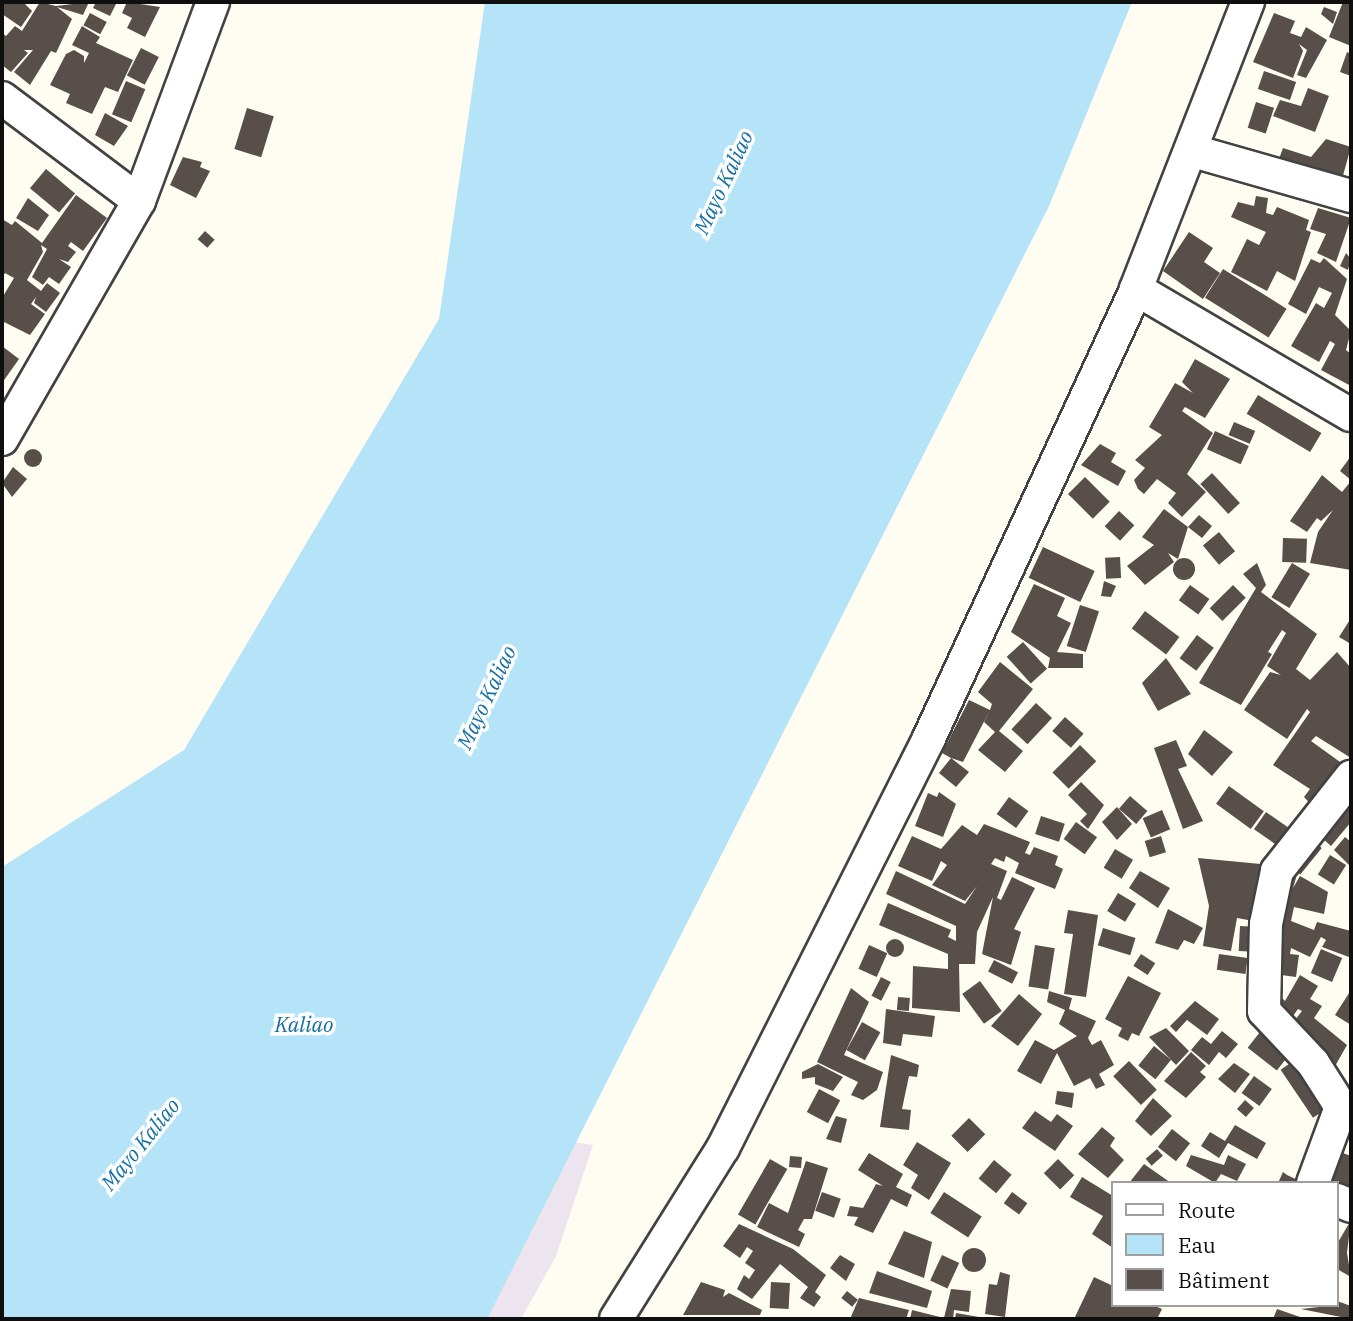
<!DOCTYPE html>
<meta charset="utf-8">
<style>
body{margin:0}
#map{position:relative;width:1353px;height:1321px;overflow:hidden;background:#fffcf2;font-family:"IBM Plex Serif",serif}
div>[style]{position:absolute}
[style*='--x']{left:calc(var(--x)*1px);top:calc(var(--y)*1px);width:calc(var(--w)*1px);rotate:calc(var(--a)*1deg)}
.industrial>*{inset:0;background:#ece4ee}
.water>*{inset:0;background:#b5e3f8}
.building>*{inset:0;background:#584f4b;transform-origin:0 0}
.round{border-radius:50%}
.roads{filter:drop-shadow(2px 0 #424242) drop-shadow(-2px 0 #424242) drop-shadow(0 2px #424242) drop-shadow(0 -2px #424242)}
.street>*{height:32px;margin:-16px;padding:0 16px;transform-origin:16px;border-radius:16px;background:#fff}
span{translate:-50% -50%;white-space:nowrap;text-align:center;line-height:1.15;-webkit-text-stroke:7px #fff;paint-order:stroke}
.water-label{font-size:21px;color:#146fa5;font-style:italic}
.frame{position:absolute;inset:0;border:4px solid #0f0f0f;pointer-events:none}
.legend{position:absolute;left:1111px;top:1181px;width:228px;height:126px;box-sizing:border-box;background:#fff;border:2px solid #9f9f9f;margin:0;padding:9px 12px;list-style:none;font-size:21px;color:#0f0f0f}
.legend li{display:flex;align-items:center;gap:14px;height:35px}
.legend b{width:35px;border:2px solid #9f9f9f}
</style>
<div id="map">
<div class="industrial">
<div style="clip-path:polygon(536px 1137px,593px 1145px,556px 1256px,521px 1319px,356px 1319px)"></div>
</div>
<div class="water">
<div style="clip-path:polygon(485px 2px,1132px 2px,1049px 206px,487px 1319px,2px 1319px,2px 867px,184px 750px,439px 319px)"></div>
</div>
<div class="building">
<div style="clip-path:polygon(2px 2px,23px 2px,32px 11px,21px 27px,2px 14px)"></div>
<div style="clip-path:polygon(40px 2px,56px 6px,89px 2px,83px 15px,57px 7px,72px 19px,56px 53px,51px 51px,30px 85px,14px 72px,33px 50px,24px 50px,28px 53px,11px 72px,2px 65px,2px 33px,6px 36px,15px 26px,22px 31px)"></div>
<div style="clip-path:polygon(96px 2px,117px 2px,110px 16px,93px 8px)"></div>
<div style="clip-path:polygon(127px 2px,160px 7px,145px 37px,127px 28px,132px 18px,122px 13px)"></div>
<div style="clip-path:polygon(1343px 2px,1351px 2px,1351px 46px,1329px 37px)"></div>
<div style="clip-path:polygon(1324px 7px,1337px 12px,1333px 24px,1321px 14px)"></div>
<div style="left:90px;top:13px;width:19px;height:14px;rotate:28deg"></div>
<div style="clip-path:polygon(1274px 13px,1295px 21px,1290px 33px,1301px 37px,1306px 27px,1327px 40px,1306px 78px,1297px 75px,1307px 50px,1299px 44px,1303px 51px,1293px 78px,1253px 62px)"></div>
<div style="clip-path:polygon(82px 26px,100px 37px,96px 43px,133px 60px,118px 92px,105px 87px,92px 114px,66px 103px,70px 94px,50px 85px,66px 54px,74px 50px,84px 56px,84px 63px,89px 53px,72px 45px)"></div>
<div style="left:141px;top:48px;width:20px;height:31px;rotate:27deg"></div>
<div style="clip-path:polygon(1347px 52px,1351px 54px,1351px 76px,1340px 72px)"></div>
<div style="left:1264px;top:71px;width:34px;height:19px;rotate:19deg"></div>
<div style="left:126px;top:81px;width:21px;height:36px;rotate:23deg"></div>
<div style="clip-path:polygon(1308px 88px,1329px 96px,1315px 132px,1273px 116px,1280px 100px,1301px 106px)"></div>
<div style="left:1256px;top:102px;width:19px;height:27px;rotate:18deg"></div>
<div style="left:247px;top:108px;width:28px;height:43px;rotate:17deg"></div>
<div style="clip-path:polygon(105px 113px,128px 126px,114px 146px,95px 135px)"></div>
<div style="clip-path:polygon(1326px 139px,1351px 147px,1342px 179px,1279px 159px,1283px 148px,1311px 157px)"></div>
<div style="clip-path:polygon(183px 157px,202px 162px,200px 167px,210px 171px,196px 198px,170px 185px)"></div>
<div style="left:46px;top:169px;width:38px;height:25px;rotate:40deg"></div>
<div style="clip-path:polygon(76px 195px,107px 218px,83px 251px,71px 242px,68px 246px,76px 252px,68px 262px,59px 259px,71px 267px,59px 284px,49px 277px,43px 285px,32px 277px,47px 249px,41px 245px,43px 252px,27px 280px,41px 291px,47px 283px,60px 293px,46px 312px,34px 303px,36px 297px,31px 304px,45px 314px,30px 335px,2px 321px,2px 298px,14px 278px,5px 273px,2px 278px,2px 219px,12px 225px,15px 221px,42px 243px)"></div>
<div style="clip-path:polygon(1256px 196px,1268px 198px,1266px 213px,1273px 215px,1277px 207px,1309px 220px,1306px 230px,1311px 232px,1295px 281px,1277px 271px,1267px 291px,1231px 272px,1247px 239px,1259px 245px,1266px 232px,1231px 217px,1238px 202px,1254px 206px)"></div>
<div style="clip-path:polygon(28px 198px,49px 215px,38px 231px,16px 218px)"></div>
<div style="clip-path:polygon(1318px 208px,1351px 218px,1336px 262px,1317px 253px,1326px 234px,1310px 229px)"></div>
<div style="left:205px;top:231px;width:13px;height:11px;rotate:42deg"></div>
<div style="clip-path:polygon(1189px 232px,1213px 248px,1204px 262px,1220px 273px,1203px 299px,1163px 271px)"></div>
<div style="clip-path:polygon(1346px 253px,1351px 259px,1348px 270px,1340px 266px)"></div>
<div style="clip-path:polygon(1324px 258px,1347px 279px,1335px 315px,1351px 331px,1346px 350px,1351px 354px,1351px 386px,1321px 370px,1335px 344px,1330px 341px,1319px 362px,1291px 346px,1316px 303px,1324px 308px,1332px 293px,1319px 287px,1306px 314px,1288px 304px,1311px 259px,1320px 263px)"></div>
<div style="left:1223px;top:269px;width:75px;height:34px;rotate:32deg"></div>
<div style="clip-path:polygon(2px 346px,19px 359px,2px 383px)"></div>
<div style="clip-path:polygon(1195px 359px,1230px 379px,1205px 418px,1185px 407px,1182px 411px,1213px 433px,1187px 474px,1206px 492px,1182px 517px,1168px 503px,1176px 493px,1157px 479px,1144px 494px,1138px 489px,1134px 480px,1145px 468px,1135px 460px,1162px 435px,1149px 427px,1175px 383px,1193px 393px,1182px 382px)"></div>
<div style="left:1258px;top:395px;width:74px;height:22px;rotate:31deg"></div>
<div style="left:1234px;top:422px;width:23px;height:14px;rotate:23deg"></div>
<div style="left:1215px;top:431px;width:37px;height:20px;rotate:24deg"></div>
<div style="clip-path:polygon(1100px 444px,1116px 453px,1111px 462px,1126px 471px,1118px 486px,1081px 465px)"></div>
<div class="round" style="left:24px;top:449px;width:18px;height:18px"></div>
<div style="clip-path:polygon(1351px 456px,1351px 480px,1340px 471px)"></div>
<div style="clip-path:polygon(13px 467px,27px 479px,12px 497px,2px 483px)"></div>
<div style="left:1212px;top:473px;width:41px;height:16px;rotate:47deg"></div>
<div style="clip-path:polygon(1322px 475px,1342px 492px,1351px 481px,1351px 570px,1310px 563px,1318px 532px,1333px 510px,1321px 521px,1317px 518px,1307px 532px,1290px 521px)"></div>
<div style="left:1085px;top:477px;width:35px;height:24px;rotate:45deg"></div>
<div style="clip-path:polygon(1164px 509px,1188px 527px,1199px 515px,1212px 526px,1202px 538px,1188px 527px,1178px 559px,1168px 553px,1174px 562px,1145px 585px,1127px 566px,1154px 545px,1142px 537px)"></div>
<div style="left:1119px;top:511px;width:21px;height:21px;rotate:43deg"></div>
<div style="left:1219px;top:532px;width:25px;height:21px;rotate:50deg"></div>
<div style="left:1283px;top:538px;width:24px;height:24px;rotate:2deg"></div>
<div style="left:1043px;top:547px;width:57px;height:34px;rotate:25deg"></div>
<div style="left:1120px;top:557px;width:21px;height:15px;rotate:87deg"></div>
<div class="round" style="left:1173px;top:558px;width:22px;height:22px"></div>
<div style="clip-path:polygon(1257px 563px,1266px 585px,1261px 592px,1317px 634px,1296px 669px,1310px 680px,1337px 652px,1351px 668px,1351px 758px,1316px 736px,1311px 741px,1347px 767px,1317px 811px,1304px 797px,1310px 789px,1273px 765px,1310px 712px,1307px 709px,1287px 739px,1244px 710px,1270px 672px,1281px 675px,1267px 666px,1286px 633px,1282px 630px,1268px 652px,1272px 654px,1241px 705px,1199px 683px,1256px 588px,1243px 574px)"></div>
<div style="left:1292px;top:563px;width:21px;height:40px;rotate:31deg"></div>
<div style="clip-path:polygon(1104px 581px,1116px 586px,1111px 597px,1101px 596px)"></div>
<div style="clip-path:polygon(1034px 584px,1065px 598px,1057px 616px,1071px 623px,1057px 652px,1083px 654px,1083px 668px,1048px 668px,1050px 658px,1011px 632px)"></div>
<div style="left:1190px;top:585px;width:24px;height:19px;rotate:36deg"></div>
<div style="left:1233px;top:585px;width:18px;height:33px;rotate:45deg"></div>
<div style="left:1080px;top:605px;width:20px;height:43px;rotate:18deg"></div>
<div style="left:1145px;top:611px;width:43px;height:22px;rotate:37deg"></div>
<div style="clip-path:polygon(1351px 618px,1351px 644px,1339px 637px)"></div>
<div style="left:1197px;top:635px;width:21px;height:29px;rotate:37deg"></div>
<div style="left:1023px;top:642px;width:36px;height:22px;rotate:48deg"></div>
<div style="clip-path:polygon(1166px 658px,1191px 694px,1158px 711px,1142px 683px)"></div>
<div style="clip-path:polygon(1000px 662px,1033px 689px,999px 731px,1023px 751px,1005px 772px,978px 750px,995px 732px,984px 722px,990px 710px,963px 762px,951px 758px,969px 772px,956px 787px,939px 773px,951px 758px,942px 753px,969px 700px,990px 710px,992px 704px,978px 692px)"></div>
<div style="left:1036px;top:703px;width:22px;height:36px;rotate:43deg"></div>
<div style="left:1065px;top:717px;width:25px;height:19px;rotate:42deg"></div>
<div style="clip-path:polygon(1204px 730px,1233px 752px,1212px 776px,1188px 754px)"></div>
<div style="clip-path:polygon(1176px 740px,1187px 766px,1178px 769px,1203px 821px,1183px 829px,1154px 748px)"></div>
<div style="left:1080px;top:745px;width:23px;height:39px;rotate:45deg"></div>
<div style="clip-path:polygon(1081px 782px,1104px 805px,1088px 829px,1080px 821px,1087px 814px,1068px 795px)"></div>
<div style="left:1229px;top:786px;width:43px;height:22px;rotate:36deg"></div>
<div style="clip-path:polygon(939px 792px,956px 804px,943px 837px,915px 826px,928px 793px,937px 797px)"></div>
<div style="left:1130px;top:796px;width:23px;height:17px;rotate:41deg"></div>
<div style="left:1009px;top:797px;width:24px;height:21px;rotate:36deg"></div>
<div style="clip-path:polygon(1340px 797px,1351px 806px,1351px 822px,1331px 846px,1312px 829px)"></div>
<div style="clip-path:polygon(1117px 807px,1132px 824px,1117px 840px,1102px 822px)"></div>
<div style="left:1162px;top:810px;width:21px;height:21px;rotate:67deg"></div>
<div style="left:1266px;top:812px;width:39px;height:21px;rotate:35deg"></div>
<div style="left:1041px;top:816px;width:25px;height:19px;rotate:18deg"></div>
<div style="left:1076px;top:822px;width:26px;height:21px;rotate:36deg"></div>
<div style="clip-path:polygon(984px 824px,1030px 842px,1025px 853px,1030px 855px,1034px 847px,1058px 856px,1055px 865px,1063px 869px,1055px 889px,1015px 873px,1019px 863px,1006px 856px,1004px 862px,995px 858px,991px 864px,1007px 871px,997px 898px,1001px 900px,1012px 877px,1035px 888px,1014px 929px,1021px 932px,1011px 965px,982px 954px,993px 897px,977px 932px,975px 964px,959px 964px,960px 1012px,912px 1008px,913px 966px,948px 969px,948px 954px,879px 925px,888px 903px,951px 930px,948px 937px,956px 941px,956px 926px,886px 894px,896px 871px,965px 904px,977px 886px,965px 901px,932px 885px,947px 865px,941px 861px,932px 881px,898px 866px,912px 836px,941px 849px,962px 825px,977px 835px)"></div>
<div style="left:1161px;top:836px;width:17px;height:17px;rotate:73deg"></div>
<div style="left:1307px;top:836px;width:19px;height:34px;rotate:39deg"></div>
<div style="clip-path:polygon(1345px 837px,1351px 842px,1351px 867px,1334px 850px)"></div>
<div style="left:1115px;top:849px;width:21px;height:22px;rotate:31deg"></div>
<div style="left:1330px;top:855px;width:19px;height:23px;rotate:32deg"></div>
<div style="clip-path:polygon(1198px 858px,1271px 865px,1259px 922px,1237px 918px,1231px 951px,1203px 946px,1209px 906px)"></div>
<div style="clip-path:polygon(1281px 870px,1296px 878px,1293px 888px,1300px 876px,1328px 892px,1324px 914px,1294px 907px,1291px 921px,1314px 930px,1317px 922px,1351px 931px,1349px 957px,1322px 947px,1326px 940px,1321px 937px,1310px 957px,1291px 948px,1290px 954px,1299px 955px,1296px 977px,1267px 973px)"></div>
<div style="clip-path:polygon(1140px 871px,1170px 888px,1158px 908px,1129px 888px)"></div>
<div style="left:1118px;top:893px;width:21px;height:21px;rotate:31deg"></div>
<div style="clip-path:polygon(1168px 909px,1203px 928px,1194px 944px,1184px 940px,1178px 950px,1155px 943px)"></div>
<div style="clip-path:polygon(1068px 910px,1098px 915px,1086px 997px,1064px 994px,1073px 934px,1064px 933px)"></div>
<div style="left:1240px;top:926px;width:20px;height:25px;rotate:3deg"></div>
<div style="left:1103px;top:928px;width:34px;height:18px;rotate:17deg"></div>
<div class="round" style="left:886px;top:939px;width:18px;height:18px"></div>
<div style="left:869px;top:945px;width:20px;height:26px;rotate:24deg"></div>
<div style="left:1035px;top:945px;width:20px;height:42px;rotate:9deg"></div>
<div style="left:1321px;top:949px;width:23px;height:26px;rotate:23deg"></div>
<div style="left:1141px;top:954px;width:17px;height:14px;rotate:33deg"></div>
<div style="left:1219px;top:954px;width:29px;height:16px;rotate:8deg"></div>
<div style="left:994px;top:960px;width:27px;height:13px;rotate:27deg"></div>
<div style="clip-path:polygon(1300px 975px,1318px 986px,1310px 999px,1322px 1006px,1314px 1018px,1347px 1045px,1334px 1068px,1288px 1029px,1302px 1011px,1298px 1009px,1284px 1029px,1277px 993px,1285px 1001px)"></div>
<div style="clip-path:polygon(1128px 976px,1161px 993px,1139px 1036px,1132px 1033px,1128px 1041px,1118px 1036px,1122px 1028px,1105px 1019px)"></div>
<div style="left:881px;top:977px;width:11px;height:21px;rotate:27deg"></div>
<div style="left:980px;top:981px;width:37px;height:22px;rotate:54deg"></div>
<div style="clip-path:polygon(851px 988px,869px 1002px,844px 1055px,883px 1072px,877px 1090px,863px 1100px,851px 1095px,858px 1082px,817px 1062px)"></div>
<div style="clip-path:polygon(1351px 990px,1351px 1025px,1335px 1015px)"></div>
<div style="clip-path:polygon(1049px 991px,1072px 998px,1069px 1009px,1096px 1021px,1088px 1038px,1092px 1045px,1101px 1040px,1114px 1065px,1099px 1074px,1105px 1085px,1096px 1089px,1090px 1078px,1074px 1086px,1057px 1053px,1041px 1084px,1017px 1071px,1035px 1040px,1054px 1050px,1077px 1036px,1059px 1024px,1065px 1010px,1047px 1002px)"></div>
<div style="clip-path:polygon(1019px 994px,1042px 1014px,1018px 1046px,991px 1026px)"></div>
<div style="left:898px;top:997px;width:12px;height:13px;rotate:5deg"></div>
<div style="clip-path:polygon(1195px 1001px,1219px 1019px,1207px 1035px,1187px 1020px,1176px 1032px,1170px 1026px)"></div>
<div style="clip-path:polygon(886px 1009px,935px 1016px,932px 1037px,903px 1034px,901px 1046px,883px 1043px)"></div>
<div style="left:862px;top:1022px;width:21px;height:32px;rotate:29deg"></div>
<div style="clip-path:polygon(1166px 1028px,1189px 1051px,1176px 1065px,1149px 1037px)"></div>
<div style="clip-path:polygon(1222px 1031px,1238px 1044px,1226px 1058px,1219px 1052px,1209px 1065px,1191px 1050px,1202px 1037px,1211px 1044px)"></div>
<div style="left:1260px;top:1032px;width:37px;height:20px;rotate:38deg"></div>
<div style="left:1154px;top:1046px;width:22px;height:25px;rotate:39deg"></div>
<div style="clip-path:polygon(1191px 1052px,1206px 1066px,1200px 1072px,1206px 1077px,1186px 1098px,1164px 1081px)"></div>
<div style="clip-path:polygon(891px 1055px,919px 1065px,917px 1077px,909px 1076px,902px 1109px,911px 1110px,909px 1130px,880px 1127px)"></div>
<div style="left:1298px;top:1058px;width:58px;height:21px;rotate:56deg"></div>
<div style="left:1129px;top:1061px;width:40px;height:22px;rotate:46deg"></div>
<div style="clip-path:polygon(1234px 1063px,1250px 1074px,1235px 1093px,1218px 1079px)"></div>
<div style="clip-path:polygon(818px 1064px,843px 1077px,833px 1091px,815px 1084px,815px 1077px,802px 1079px,802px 1072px)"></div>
<div style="left:1254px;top:1076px;width:22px;height:21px;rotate:36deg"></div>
<div style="left:819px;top:1089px;width:24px;height:26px;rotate:28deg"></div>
<div style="clip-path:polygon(1057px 1091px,1074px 1093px,1072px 1108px,1055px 1104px)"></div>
<div style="clip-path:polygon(1153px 1098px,1172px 1116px,1151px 1136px,1135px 1121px)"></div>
<div style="left:1245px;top:1100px;width:12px;height:12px;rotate:42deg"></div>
<div style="clip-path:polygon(1035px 1111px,1051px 1122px,1057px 1114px,1073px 1126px,1055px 1151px,1022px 1128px)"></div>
<div style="clip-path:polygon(836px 1116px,847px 1119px,841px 1143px,826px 1139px)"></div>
<div style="left:969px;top:1118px;width:23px;height:25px;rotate:45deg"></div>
<div style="clip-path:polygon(1235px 1125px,1266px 1143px,1257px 1159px,1228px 1143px,1219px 1158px,1201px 1146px,1210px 1132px,1225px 1141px)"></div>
<div style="clip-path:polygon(1102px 1127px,1115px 1138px,1110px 1146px,1124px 1160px,1108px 1178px,1078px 1154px)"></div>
<div style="left:1172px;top:1129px;width:23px;height:23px;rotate:38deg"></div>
<div style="clip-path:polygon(917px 1142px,951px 1163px,929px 1200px,911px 1188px,918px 1175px,903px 1165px)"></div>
<div style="left:1157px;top:1149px;width:9px;height:15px;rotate:49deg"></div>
<div style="clip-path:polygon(1332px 1149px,1351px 1156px,1351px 1200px,1337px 1192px,1337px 1183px,1321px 1183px)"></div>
<div style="clip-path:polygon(869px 1153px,903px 1174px,896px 1187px,912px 1195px,907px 1207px,891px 1199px,873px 1233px,854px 1225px,858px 1217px,847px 1216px,850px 1206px,863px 1208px,876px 1184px,883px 1186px,858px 1170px)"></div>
<div style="clip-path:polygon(1191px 1155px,1224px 1165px,1228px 1155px,1246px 1164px,1237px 1181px,1221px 1174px,1215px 1183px,1186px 1166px)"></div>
<div style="left:790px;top:1156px;width:12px;height:11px;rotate:5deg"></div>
<div style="left:770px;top:1159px;width:20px;height:64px;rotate:30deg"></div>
<div style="left:1058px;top:1159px;width:23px;height:20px;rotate:45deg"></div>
<div style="left:994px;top:1160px;width:23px;height:24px;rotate:40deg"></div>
<div style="clip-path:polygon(806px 1161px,828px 1168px,812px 1219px,804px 1219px,798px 1230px,805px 1234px,799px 1247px,757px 1227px,769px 1203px,788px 1213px)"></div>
<div style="clip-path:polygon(1144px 1164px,1171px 1183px,1129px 1183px)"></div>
<div style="clip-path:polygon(1283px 1172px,1287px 1175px,1304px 1183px,1278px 1183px)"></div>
<div style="clip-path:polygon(1082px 1177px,1113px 1196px,1113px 1248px,1092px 1234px,1103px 1216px,1070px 1197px)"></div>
<div style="left:822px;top:1192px;width:20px;height:20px;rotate:20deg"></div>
<div style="left:944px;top:1192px;width:45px;height:25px;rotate:33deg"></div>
<div style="left:1012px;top:1192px;width:19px;height:14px;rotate:36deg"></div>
<div style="clip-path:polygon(1351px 1220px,1347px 1253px,1351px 1277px,1337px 1269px,1337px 1244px)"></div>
<div style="clip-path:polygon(739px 1224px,793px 1249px,826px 1275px,815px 1292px,821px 1297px,814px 1307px,800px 1298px,808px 1287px,780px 1264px,752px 1299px,737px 1289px,744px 1275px,749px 1279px,755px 1270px,745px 1263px,753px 1251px,747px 1247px,740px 1258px,723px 1246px)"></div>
<div style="clip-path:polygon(904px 1231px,932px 1242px,924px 1278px,888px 1264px)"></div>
<div class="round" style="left:962px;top:1248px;width:24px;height:24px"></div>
<div style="clip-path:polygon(840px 1255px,855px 1264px,846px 1281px,830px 1268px)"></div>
<div style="left:942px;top:1255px;width:19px;height:28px;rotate:25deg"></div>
<div style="clip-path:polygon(877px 1271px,932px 1291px,927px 1308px,869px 1293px)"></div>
<div style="clip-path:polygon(1000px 1272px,1010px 1275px,1005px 1317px,985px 1314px,989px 1284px,997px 1285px)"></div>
<div style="clip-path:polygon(1094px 1277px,1113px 1286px,1113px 1305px,1153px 1305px,1162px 1309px,1157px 1319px,1074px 1319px)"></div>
<div style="clip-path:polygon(701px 1282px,725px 1290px,723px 1297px,729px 1293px,762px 1310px,760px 1315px,683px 1315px)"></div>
<div style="left:771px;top:1282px;width:19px;height:26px;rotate:3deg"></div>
<div style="clip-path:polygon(951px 1289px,971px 1291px,969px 1312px,954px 1310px,953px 1319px,910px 1319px,912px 1310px,944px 1318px)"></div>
<div style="left:847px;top:1291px;width:14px;height:9px;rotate:39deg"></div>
<div style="clip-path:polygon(859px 1298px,909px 1310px,906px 1319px,850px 1319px)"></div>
<div style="clip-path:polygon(1337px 1301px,1351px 1306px,1351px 1319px,1301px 1309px,1337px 1305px)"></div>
<div style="clip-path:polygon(1277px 1309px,1306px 1319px,1273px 1319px)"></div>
<div style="clip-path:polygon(956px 1313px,985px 1318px,985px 1319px,955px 1319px)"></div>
</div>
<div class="roads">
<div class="street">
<div style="--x:2;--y:98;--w:171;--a:36.9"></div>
<div style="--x:1193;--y:151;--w:164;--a:15.9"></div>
<div style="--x:1136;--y:289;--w:249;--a:30.4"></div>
<div style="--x:2;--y:439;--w:275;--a:-60.1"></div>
<div style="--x:139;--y:201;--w:212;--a:-69.6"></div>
<div style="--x:1313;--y:1183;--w:81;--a:-69.8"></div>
<div style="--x:1341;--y:1107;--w:52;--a:-122.5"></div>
<div style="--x:1313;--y:1063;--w:71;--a:-133.3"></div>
<div style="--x:1264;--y:1011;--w:87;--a:-88.7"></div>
<div style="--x:1266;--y:924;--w:54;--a:-78.3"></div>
<div style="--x:1277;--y:871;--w:120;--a:-51.8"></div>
<div style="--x:1337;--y:1200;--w:15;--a:23"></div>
<div style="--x:616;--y:1319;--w:202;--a:-58"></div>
<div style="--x:723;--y:1148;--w:459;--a:-63.3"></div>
<div style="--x:929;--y:738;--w:494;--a:-65.2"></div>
<div style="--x:1136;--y:289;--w:308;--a:-68.7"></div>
</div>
</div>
<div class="water-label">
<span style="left:723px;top:182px;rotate:-65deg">Mayo Kaliao</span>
<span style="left:486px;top:697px;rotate:-65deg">Mayo Kaliao</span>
<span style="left:304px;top:1024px">Kaliao</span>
<span style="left:140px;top:1144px;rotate:-51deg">Mayo Kaliao</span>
</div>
<div class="frame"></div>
<ul class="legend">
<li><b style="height:9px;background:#fff"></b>Route</li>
<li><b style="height:19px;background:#b5e3f8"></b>Eau</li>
<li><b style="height:19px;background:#584f4b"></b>Bâtiment</li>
</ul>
</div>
